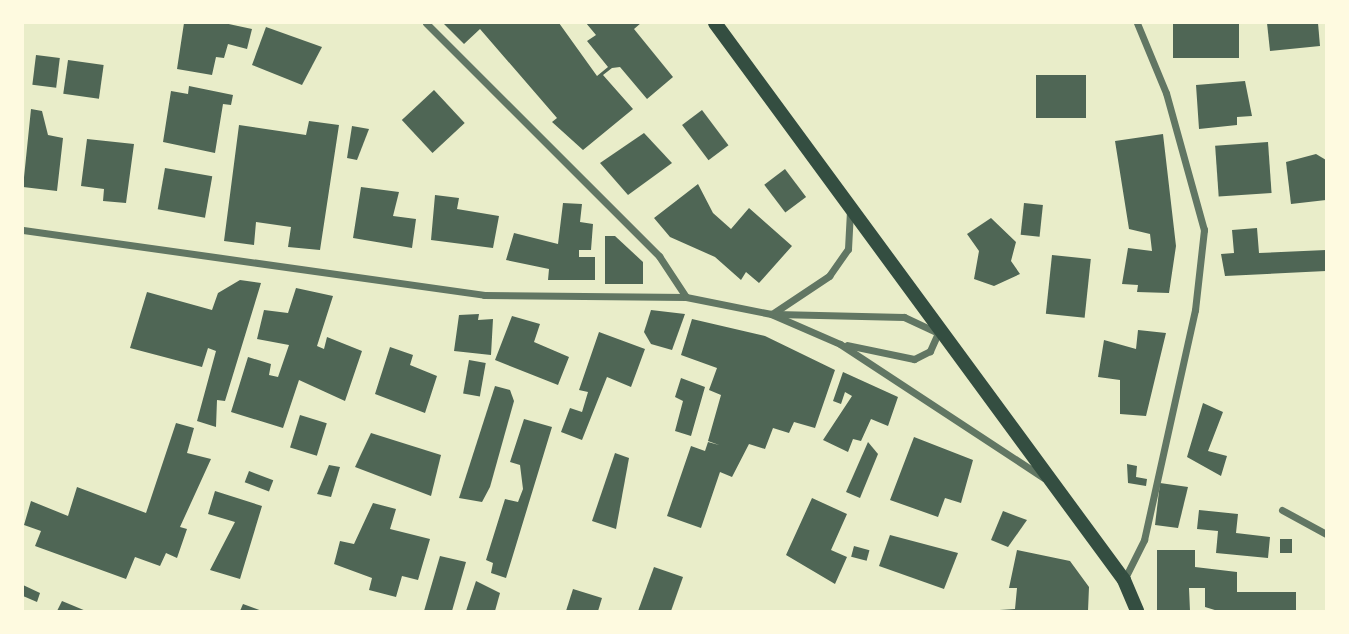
<!DOCTYPE html>
<style>
body{margin:0}
#map{position:relative;width:1349px;height:634px;overflow:hidden;background:#e9edc9;font-family:"DM Sans",sans-serif}
div>[style]{position:absolute}
[style*='--x']{left:calc(var(--x)*1px);top:calc(var(--y)*1px);width:calc(var(--w)*1px);rotate:calc(var(--a)*1deg)}
.building>*{inset:0;background:#4f6655;transform-origin:0 0}
.minor>*{height:7px;margin:-3.5px;padding:0 3.5px;transform-origin:3.5px;border-radius:3.5px;background:#617663}
.secondary>*{height:14px;margin:-7px;padding:0 7px;transform-origin:7px;border-radius:7px;background:#344e41}
span{translate:-50% -50%;white-space:nowrap;text-align:center;line-height:1.15;-webkit-text-stroke:5px #fefae0;paint-order:stroke}
.frame{position:absolute;inset:0;border:24px solid #fefae0;pointer-events:none}
</style>
<div id="map">
<div class="building">
<div style="clip-path:polygon(184px 23px,224px 23px,252px 29px,247px 49px,228px 44px,224px 58px,216px 57px,212px 75px,177px 69px)"></div>
<div style="clip-path:polygon(443px 23px,559px 23px,597px 76px,608px 67px,587px 41px,596px 35px,586px 23px,641px 23px,634px 29px,673px 77px,647px 99px,620px 67px,612px 68px,603px 75px,633px 109px,583px 150px,552px 122px,557px 118px,480px 29px,464px 44px)"></div>
<div style="left:1173px;top:23px;width:66px;height:35px"></div>
<div style="clip-path:polygon(1267px 23px,1318px 23px,1320px 46px,1270px 51px)"></div>
<div style="clip-path:polygon(266px 27px,322px 47px,302px 85px,252px 65px)"></div>
<div style="left:36px;top:55px;width:24px;height:30px;rotate:7deg"></div>
<div style="left:68px;top:60px;width:36px;height:34px;rotate:8deg"></div>
<div style="left:1036px;top:75px;width:50px;height:43px"></div>
<div style="clip-path:polygon(1245px 81px,1252px 116px,1237px 117px,1237px 125px,1199px 129px,1196px 85px)"></div>
<div style="clip-path:polygon(189px 86px,233px 95px,231px 105px,223px 104px,215px 153px,163px 142px,171px 91px,188px 94px)"></div>
<div style="left:434px;top:90px;width:45px;height:44px;rotate:47deg"></div>
<div style="clip-path:polygon(31px 109px,42px 111px,48px 135px,63px 138px,57px 191px,23px 187px)"></div>
<div style="left:702px;top:110px;width:44px;height:25px;rotate:53deg"></div>
<div style="clip-path:polygon(309px 121px,339px 125px,320px 250px,288px 247px,291px 227px,256px 222px,254px 245px,224px 241px,239px 125px,306px 135px)"></div>
<div style="clip-path:polygon(352px 126px,369px 129px,357px 160px,347px 158px)"></div>
<div style="clip-path:polygon(644px 133px,672px 163px,628px 195px,600px 163px)"></div>
<div style="clip-path:polygon(1163px 134px,1176px 246px,1169px 293px,1137px 292px,1138px 285px,1122px 284px,1128px 248px,1152px 251px,1150px 234px,1129px 229px,1115px 141px)"></div>
<div style="clip-path:polygon(87px 139px,134px 144px,126px 203px,103px 201px,104px 189px,81px 186px)"></div>
<div style="left:1268px;top:142px;width:51px;height:53px;rotate:86deg"></div>
<div style="clip-path:polygon(1316px 154px,1326px 160px,1326px 200px,1291px 204px,1286px 162px)"></div>
<div style="left:165px;top:168px;width:48px;height:42px;rotate:10deg"></div>
<div style="left:785px;top:169px;width:35px;height:26px;rotate:53deg"></div>
<div style="clip-path:polygon(698px 184px,713px 213px,731px 229px,749px 208px,792px 246px,759px 283px,746px 272px,741px 280px,715px 257px,670px 237px,654px 218px)"></div>
<div style="clip-path:polygon(361px 187px,399px 192px,393px 216px,416px 219px,412px 248px,353px 238px)"></div>
<div style="clip-path:polygon(435px 195px,459px 198px,457px 209px,499px 216px,493px 248px,431px 240px)"></div>
<div style="clip-path:polygon(563px 203px,582px 204px,580px 222px,593px 224px,591px 250px,579px 250px,579px 257px,595px 257px,595px 280px,548px 280px,549px 269px,506px 260px,514px 233px,558px 244px)"></div>
<div style="left:1024px;top:203px;width:19px;height:32px;rotate:6deg"></div>
<div style="clip-path:polygon(991px 218px,1016px 242px,1011px 261px,1020px 274px,994px 286px,974px 279px,979px 251px,967px 234px)"></div>
<div style="clip-path:polygon(1257px 228px,1259px 253px,1326px 250px,1326px 271px,1225px 276px,1221px 254px,1234px 253px,1232px 230px)"></div>
<div style="clip-path:polygon(605px 236px,615px 236px,643px 262px,643px 284px,605px 284px)"></div>
<div style="left:1052px;top:255px;width:39px;height:59px;rotate:6deg"></div>
<div style="clip-path:polygon(240px 280px,261px 283px,225px 401px,217px 400px,216px 427px,197px 421px,216px 351px,208px 348px,202px 367px,130px 348px,147px 292px,212px 310px,218px 293px)"></div>
<div style="clip-path:polygon(296px 288px,333px 296px,317px 346px,324px 349px,327px 337px,362px 351px,345px 401px,299px 380px,283px 428px,231px 412px,248px 357px,271px 364px,269px 375px,278px 377px,289px 345px,257px 339px,264px 310px,288px 313px)"></div>
<div style="clip-path:polygon(651px 310px,685px 314px,672px 350px,651px 344px,644px 332px)"></div>
<div style="clip-path:polygon(479px 314px,478px 320px,493px 319px,491px 355px,454px 351px,459px 315px)"></div>
<div style="clip-path:polygon(512px 316px,540px 324px,534px 342px,569px 357px,558px 385px,495px 360px)"></div>
<div style="clip-path:polygon(692px 319px,765px 336px,835px 370px,815px 428px,794px 422px,789px 433px,773px 428px,765px 449px,749px 444px,732px 477px,720px 472px,701px 528px,667px 516px,691px 446px,705px 451px,708px 442px,719px 445px,708px 441px,721px 395px,709px 390px,717px 368px,681px 355px)"></div>
<div style="clip-path:polygon(1138px 330px,1166px 333px,1146px 416px,1120px 414px,1120px 380px,1098px 377px,1104px 340px,1136px 349px)"></div>
<div style="clip-path:polygon(599px 332px,645px 349px,631px 387px,607px 377px,582px 440px,561px 432px,570px 408px,582px 412px,588px 392px,579px 390px)"></div>
<div style="clip-path:polygon(390px 347px,413px 355px,410px 365px,437px 376px,425px 413px,375px 394px)"></div>
<div style="left:469px;top:360px;width:17px;height:34px;rotate:10deg"></div>
<div style="clip-path:polygon(843px 372px,898px 397px,888px 426px,871px 419px,861px 441px,853px 439px,848px 452px,823px 440px,852px 396px,845px 392px,841px 404px,833px 401px)"></div>
<div style="clip-path:polygon(681px 378px,705px 387px,691px 436px,675px 431px,683px 401px,675px 397px)"></div>
<div style="clip-path:polygon(495px 386px,510px 390px,514px 401px,490px 487px,482px 502px,459px 498px)"></div>
<div style="clip-path:polygon(1203px 403px,1223px 412px,1208px 451px,1227px 456px,1221px 476px,1187px 457px)"></div>
<div style="left:300px;top:415px;width:28px;height:34px;rotate:17deg"></div>
<div style="clip-path:polygon(524px 419px,552px 427px,506px 578px,491px 573px,493px 563px,486px 560px,505px 499px,518px 502px,523px 489px,520px 465px,510px 462px)"></div>
<div style="clip-path:polygon(176px 423px,194px 428px,187px 453px,211px 459px,180px 527px,187px 529px,177px 558px,166px 553px,160px 566px,135px 557px,126px 579px,35px 546px,41px 531px,24px 525px,31px 501px,68px 516px,77px 487px,146px 513px)"></div>
<div style="clip-path:polygon(371px 433px,441px 455px,431px 496px,355px 467px)"></div>
<div style="clip-path:polygon(914px 437px,973px 460px,961px 503px,945px 498px,938px 517px,890px 500px)"></div>
<div style="clip-path:polygon(868px 442px,878px 454px,860px 498px,846px 492px)"></div>
<div style="clip-path:polygon(615px 453px,629px 458px,616px 529px,592px 521px)"></div>
<div style="clip-path:polygon(1127px 464px,1137px 466px,1136px 477px,1147px 479px,1146px 486px,1128px 483px)"></div>
<div style="clip-path:polygon(329px 465px,340px 467px,331px 497px,317px 494px)"></div>
<div style="left:249px;top:471px;width:26px;height:12px;rotate:21deg"></div>
<div style="clip-path:polygon(1160px 483px,1188px 487px,1178px 528px,1155px 525px)"></div>
<div style="clip-path:polygon(215px 491px,262px 506px,240px 579px,210px 570px,235px 522px,208px 514px)"></div>
<div style="clip-path:polygon(812px 498px,847px 514px,831px 550px,847px 557px,835px 584px,786px 555px)"></div>
<div style="clip-path:polygon(373px 503px,396px 509px,390px 529px,430px 539px,418px 580px,402px 576px,396px 597px,369px 590px,372px 578px,334px 564px,340px 541px,354px 544px)"></div>
<div style="clip-path:polygon(1199px 510px,1238px 514px,1236px 533px,1270px 537px,1268px 558px,1216px 553px,1218px 531px,1197px 529px)"></div>
<div style="clip-path:polygon(1003px 511px,1027px 520px,1008px 547px,991px 540px)"></div>
<div style="clip-path:polygon(890px 535px,958px 553px,944px 589px,879px 566px)"></div>
<div style="left:1280px;top:539px;width:12px;height:14px"></div>
<div style="left:854px;top:546px;width:16px;height:11px;rotate:15deg"></div>
<div style="clip-path:polygon(1017px 550px,1070px 561px,1089px 587px,1088px 611px,984px 611px,1015px 609px,1017px 588px,1009px 588px)"></div>
<div style="clip-path:polygon(1157px 550px,1195px 550px,1195px 567px,1237px 572px,1237px 592px,1296px 592px,1296px 611px,1218px 611px,1205px 607px,1205px 588px,1189px 588px,1190px 611px,1157px 611px)"></div>
<div style="clip-path:polygon(440px 556px,466px 562px,452px 611px,424px 611px)"></div>
<div style="clip-path:polygon(654px 567px,683px 577px,671px 611px,638px 611px)"></div>
<div style="clip-path:polygon(476px 581px,500px 593px,495px 611px,466px 611px)"></div>
<div style="clip-path:polygon(23px 585px,40px 593px,37px 602px,23px 596px)"></div>
<div style="clip-path:polygon(573px 589px,602px 598px,598px 611px,566px 611px)"></div>
<div style="clip-path:polygon(62px 601px,86px 611px,57px 611px)"></div>
<div style="clip-path:polygon(243px 604px,262px 611px,240px 611px)"></div>
</div>
<div class="minor">
<div style="--x:426;--y:23;--w:330;--a:45"></div>
<div style="--x:659;--y:256;--w:49;--a:56.6"></div>
<div style="--x:23;--y:230;--w:466;--a:8"></div>
<div style="--x:484;--y:295;--w:202;--a:0.6"></div>
<div style="--x:686;--y:297;--w:87;--a:11.3"></div>
<div style="--x:771;--y:314;--w:75;--a:23.5"></div>
<div style="--x:840;--y:344;--w:244;--a:33.3"></div>
<div style="--x:772;--y:314;--w:69;--a:-33.7"></div>
<div style="--x:829;--y:276;--w:33;--a:-55"></div>
<div style="--x:848;--y:249;--w:35;--a:-87"></div>
<div style="--x:776;--y:314;--w:128;--a:1.3"></div>
<div style="--x:904;--y:317;--w:38;--a:25"></div>
<div style="--x:938;--y:333;--w:20;--a:114"></div>
<div style="--x:930;--y:351;--w:18;--a:153"></div>
<div style="--x:914;--y:359;--w:68;--a:-168.2"></div>
<div style="--x:1282;--y:510;--w:50;--a:28.6"></div>
<div style="--x:1124;--y:580;--w:45;--a:-63.4"></div>
<div style="--x:1144;--y:540;--w:236;--a:-77.5"></div>
<div style="--x:1195;--y:310;--w:81;--a:-83.6"></div>
<div style="--x:1204;--y:230;--w:142;--a:-105.5"></div>
<div style="--x:1166;--y:93;--w:76;--a:-112.5"></div>
</div>
<div class="secondary">
<div style="--x:715;--y:23;--w:691;--a:53.71"></div>
<div style="--x:1124;--y:580;--w:34;--a:67"></div>
</div>
<div class="frame"></div>
</div>
